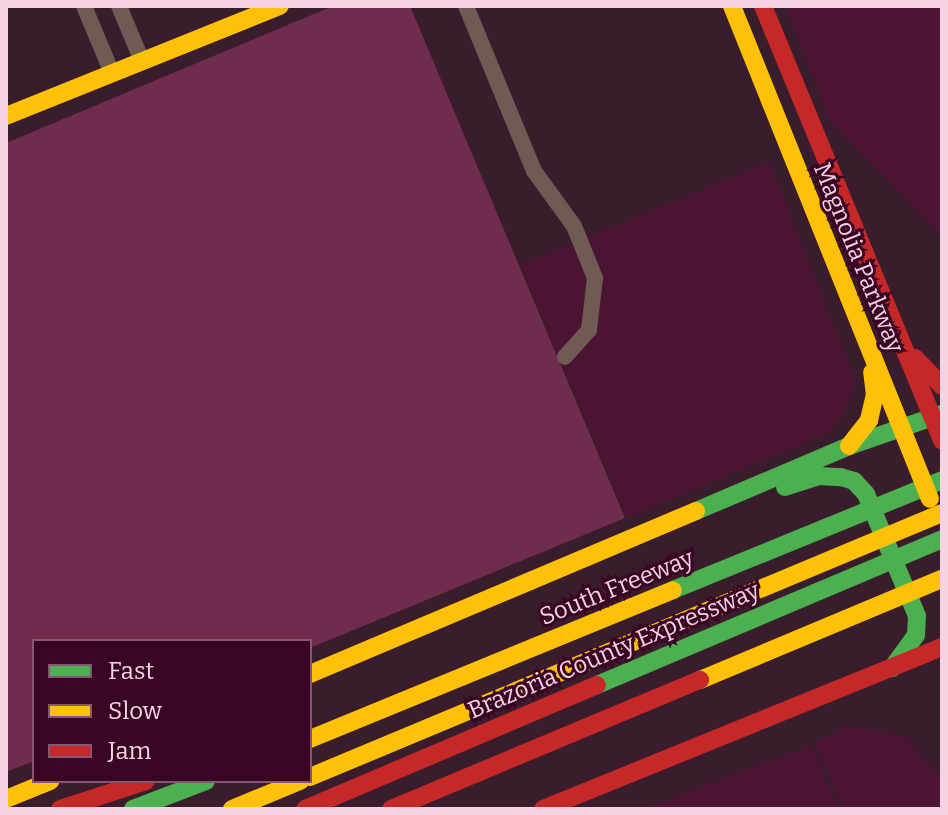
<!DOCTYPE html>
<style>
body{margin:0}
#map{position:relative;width:948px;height:815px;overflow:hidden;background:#391d2c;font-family:Bitter,serif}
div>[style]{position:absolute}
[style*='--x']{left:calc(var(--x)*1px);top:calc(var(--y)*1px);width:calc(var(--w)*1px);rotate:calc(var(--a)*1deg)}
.built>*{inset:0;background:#4c1433}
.green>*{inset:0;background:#6f2c4f}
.street>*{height:16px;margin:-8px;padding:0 8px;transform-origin:8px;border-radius:8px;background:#6f5b54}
.fast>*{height:18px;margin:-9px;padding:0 9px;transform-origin:9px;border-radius:9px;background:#4caf50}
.slow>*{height:18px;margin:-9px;padding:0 9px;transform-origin:9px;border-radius:9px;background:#ffc107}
.jam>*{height:18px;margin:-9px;padding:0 9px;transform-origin:9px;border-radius:9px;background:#c62828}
span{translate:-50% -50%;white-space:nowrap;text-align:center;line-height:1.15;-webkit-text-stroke:6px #3a0524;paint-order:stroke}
.street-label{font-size:24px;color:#f6d3e2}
.frame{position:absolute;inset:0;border:8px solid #f6d3e2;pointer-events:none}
.legend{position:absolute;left:32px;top:639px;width:280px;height:144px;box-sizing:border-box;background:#3a0524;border:2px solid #855770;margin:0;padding:10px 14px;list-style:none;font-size:24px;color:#f6d3e2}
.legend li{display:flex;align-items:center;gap:16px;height:40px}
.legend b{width:40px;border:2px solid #855770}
</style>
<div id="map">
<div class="built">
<div style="clip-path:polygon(785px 6px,942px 6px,942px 236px,831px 122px)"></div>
<div style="clip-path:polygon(769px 162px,856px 381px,846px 410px,828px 433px,627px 518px,520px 265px)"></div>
<div style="clip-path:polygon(846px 726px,903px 735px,942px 778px,942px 809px,843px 809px,815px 743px)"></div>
<div style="clip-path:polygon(811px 745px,838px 809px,643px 809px)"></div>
</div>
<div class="green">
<div style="clip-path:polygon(333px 6px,410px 6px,625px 518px,310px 648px,310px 641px,34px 641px,34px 761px,6px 772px,6px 143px)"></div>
</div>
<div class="street">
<div style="--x:84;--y:6;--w:73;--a:67.3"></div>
<div style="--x:119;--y:6;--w:60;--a:67.3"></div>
<div style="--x:466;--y:6;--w:178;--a:67.6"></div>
<div style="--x:534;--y:171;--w:68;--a:54"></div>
<div style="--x:574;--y:226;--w:56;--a:68"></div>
<div style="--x:595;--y:278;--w:52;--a:96.6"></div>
<div style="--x:589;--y:330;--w:36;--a:132"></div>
</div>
<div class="fast">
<div style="--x:785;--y:487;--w:36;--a:-18"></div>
<div style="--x:819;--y:476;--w:22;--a:3"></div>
<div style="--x:841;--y:477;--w:14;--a:17"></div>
<div style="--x:854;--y:481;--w:18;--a:47"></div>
<div style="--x:866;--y:494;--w:132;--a:67.3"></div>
<div style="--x:917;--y:616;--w:19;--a:93"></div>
<div style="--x:916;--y:635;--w:41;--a:126"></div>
<div style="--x:696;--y:511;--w:166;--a:-23"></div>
<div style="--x:849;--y:446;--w:98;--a:-19"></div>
<div style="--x:673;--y:590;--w:291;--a:-22.2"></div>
<div style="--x:597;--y:685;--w:375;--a:-22.9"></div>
<div style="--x:133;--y:809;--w:78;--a:-21"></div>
</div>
<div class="slow">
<div style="--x:732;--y:6;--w:531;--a:68.12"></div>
<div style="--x:6;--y:116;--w:295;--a:-21.9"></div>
<div style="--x:849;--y:446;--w:33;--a:-52"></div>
<div style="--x:869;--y:420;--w:26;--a:-77"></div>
<div style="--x:875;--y:395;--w:23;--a:-97"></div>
<div style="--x:310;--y:674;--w:419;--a:-22.9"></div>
<div style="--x:700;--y:680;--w:262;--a:-22.7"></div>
<div style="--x:310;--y:739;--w:392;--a:-22.3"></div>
<div style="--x:310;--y:777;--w:685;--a:-22.67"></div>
<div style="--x:6;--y:799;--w:48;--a:-22.2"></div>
<div style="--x:232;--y:809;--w:74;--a:-22.4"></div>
</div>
<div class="jam">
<div style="--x:763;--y:6;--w:470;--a:67.6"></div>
<div style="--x:915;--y:358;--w:39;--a:46"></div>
<div style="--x:60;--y:809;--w:90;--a:-18"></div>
<div style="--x:305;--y:809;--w:317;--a:-23"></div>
<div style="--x:391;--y:809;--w:335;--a:-22.7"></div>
<div style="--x:543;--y:809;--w:431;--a:-22.1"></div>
</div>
<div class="street-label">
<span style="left:858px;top:258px;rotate:68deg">Magnolia Parkway</span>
<span style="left:617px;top:588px;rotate:-22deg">South Freeway</span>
<span style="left:614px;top:651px;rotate:-23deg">Brazoria County Expressway</span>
</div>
<div class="frame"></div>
<ul class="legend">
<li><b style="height:10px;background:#4caf50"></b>Fast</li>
<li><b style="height:10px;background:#ffc107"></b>Slow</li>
<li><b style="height:10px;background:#c62828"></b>Jam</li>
</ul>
</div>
